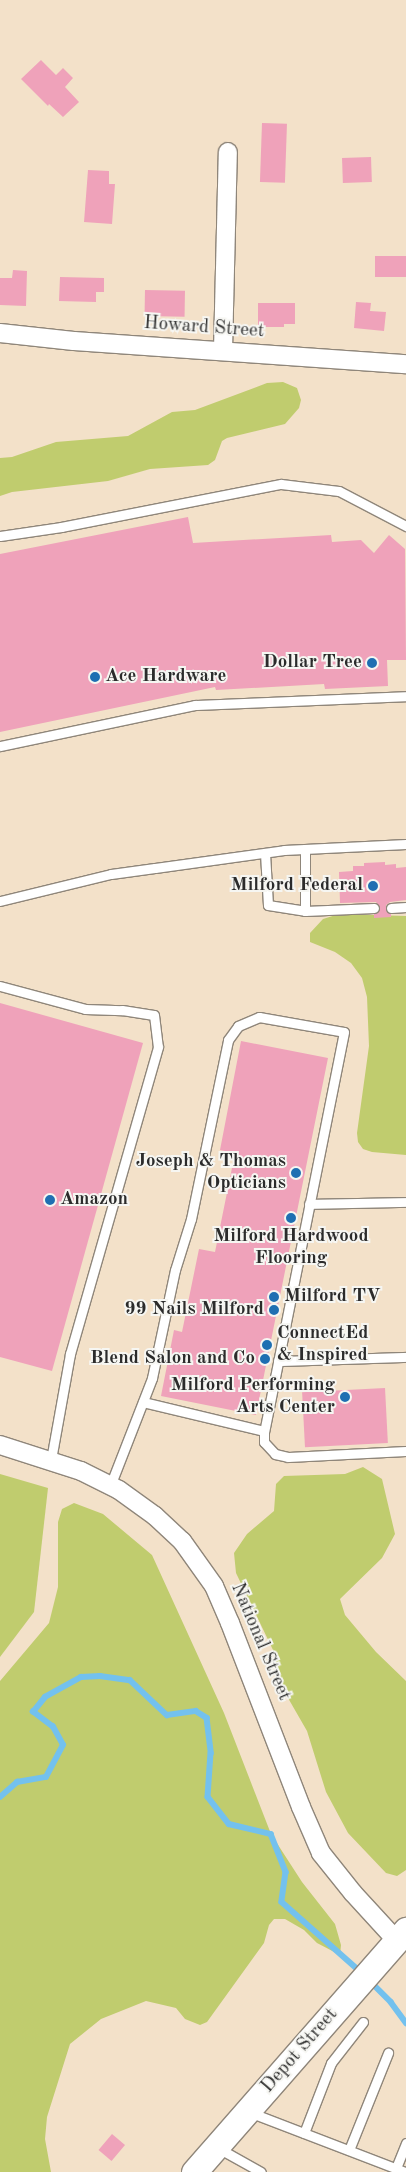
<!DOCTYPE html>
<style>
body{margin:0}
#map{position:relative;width:406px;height:2172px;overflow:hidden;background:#f3e1c9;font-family:"Old Standard TT",serif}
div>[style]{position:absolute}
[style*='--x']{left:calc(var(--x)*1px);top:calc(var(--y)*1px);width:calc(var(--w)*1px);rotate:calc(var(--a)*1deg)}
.green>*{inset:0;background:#c0cc6e}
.stream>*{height:5.5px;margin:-2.75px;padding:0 2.75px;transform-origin:2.75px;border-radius:2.75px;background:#73c1ee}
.building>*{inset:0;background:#efa2ba;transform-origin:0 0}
.roads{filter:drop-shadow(1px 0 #8f867a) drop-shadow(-1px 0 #8f867a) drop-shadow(0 1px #8f867a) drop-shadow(0 -1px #8f867a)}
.lane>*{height:9px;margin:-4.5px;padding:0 4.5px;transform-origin:4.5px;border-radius:4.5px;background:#fff}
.street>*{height:18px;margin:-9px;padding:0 9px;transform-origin:9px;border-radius:9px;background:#fff}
.secondary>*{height:25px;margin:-12.5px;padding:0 12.5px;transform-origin:12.5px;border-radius:12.5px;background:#fff}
.dots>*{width:14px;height:14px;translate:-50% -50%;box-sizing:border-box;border:2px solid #f6f6f2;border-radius:50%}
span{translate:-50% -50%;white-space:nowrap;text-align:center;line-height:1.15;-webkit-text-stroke:4px #f6f6f2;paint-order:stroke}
.street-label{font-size:19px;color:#2b2b2b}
.poi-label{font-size:19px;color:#2b2b2b;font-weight:700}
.right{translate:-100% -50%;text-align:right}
.left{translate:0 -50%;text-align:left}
</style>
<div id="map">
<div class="green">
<div style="clip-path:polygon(283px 382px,297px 388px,301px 400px,299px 408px,285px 424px,227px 438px,222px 441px,215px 460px,208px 465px,150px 469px,108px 481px,12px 492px,0 496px,0 458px,12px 457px,56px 442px,128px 436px,172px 412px,195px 410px,267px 383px)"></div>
<div style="clip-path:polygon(339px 914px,406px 916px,406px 1155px,372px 1152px,363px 1149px,358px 1142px,357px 1133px,369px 1046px,367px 997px,362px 978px,351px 963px,335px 952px,310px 942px,310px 933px,323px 919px)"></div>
<div style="clip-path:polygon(363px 1467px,382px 1479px,395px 1534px,382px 1558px,340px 1599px,345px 1615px,376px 1652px,406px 1681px,406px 1870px,397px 1876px,386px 1873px,348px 1833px,326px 1792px,307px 1731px,284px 1691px,273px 1650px,236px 1573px,234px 1553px,247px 1534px,274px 1511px,276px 1484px,284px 1476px,345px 1474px)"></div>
<div style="clip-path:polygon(0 1474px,48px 1488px,34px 1612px,0 1657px)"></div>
<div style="clip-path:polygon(74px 1503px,103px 1514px,152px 1555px,224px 1713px,271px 1834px,302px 1882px,335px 1924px,341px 1945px,340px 1955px,317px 1943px,304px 1930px,285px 1919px,274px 1919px,269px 1925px,264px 1943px,207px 2022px,200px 2025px,185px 2019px,176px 2008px,146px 2001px,101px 2019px,70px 2044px,47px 2117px,45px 2139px,51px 2172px,0 2172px,0 1681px,49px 1623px,58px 1587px,58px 1522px,62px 1509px)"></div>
</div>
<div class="stream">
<div style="--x:0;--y:1797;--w:23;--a:-41"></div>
<div style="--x:17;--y:1782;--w:29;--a:-10"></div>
<div style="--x:46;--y:1777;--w:36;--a:-62"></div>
<div style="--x:63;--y:1745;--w:21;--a:-119"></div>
<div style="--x:53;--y:1727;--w:25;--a:-143"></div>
<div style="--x:33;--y:1712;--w:19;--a:-51"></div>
<div style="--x:45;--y:1697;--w:41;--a:-29.1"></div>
<div style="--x:81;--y:1677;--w:19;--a:-3"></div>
<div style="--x:100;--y:1676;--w:30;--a:8"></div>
<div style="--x:130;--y:1680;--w:51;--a:43.4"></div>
<div style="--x:167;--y:1715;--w:29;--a:-8"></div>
<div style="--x:196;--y:1711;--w:13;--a:32"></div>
<div style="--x:207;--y:1718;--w:35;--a:83"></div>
<div style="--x:211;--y:1753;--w:44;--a:93.9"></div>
<div style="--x:208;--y:1797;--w:34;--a:52"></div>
<div style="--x:229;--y:1824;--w:43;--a:13.4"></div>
<div style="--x:271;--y:1834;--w:41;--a:68.5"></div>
<div style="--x:286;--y:1872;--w:30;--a:98"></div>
<div style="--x:282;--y:1902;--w:107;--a:41.6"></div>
<div style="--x:370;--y:1981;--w:30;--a:45"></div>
<div style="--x:391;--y:2002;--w:26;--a:54"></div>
</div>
<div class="building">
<div style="clip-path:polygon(41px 60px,56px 75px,63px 68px,73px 78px,65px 87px,79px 102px,63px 117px,49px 104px,48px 106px,21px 79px)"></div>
<div style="left:262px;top:123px;width:25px;height:59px;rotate:2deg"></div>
<div style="left:371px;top:157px;width:25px;height:29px;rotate:88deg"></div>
<div style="clip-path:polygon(88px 170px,109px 171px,109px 184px,115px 184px,112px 224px,84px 222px)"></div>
<div style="left:406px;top:256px;width:21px;height:31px;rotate:90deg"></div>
<div style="clip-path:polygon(13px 270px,27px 271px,26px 306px,0 305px,0 278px,12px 278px)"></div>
<div style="clip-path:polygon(60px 277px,104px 278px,104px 292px,96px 292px,96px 302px,59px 301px)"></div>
<div style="left:145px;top:290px;width:40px;height:26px;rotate:1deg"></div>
<div style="clip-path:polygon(356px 302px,371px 303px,370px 311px,386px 312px,384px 331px,354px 328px)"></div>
<div style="clip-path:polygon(258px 303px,295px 303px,295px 324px,284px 324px,284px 327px,258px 327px)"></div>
<div style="clip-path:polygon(188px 517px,193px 543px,331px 535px,332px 542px,361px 540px,374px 553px,389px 535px,405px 549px,406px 660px,387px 660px,388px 686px,325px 689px,324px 684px,216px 690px,215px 687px,0 732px,0 554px)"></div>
<div style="clip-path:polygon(385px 862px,385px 865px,396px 864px,396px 868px,406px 867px,406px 900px,390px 902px,386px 905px,386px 911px,391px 914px,391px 917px,374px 918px,374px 914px,378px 913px,380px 908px,376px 902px,340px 903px,339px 872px,353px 871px,353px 866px,364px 866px,364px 863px)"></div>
<div style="clip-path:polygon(0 1003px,143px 1043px,52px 1371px,0 1357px)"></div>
<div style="clip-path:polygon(241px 1041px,328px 1058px,256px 1415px,161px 1396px,174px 1330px,182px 1332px,199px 1249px,215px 1252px,235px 1153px,220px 1150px)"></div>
<div style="left:385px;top:1388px;width:55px;height:83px;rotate:87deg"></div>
<div style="left:112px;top:2134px;width:17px;height:21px;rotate:40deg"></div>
</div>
<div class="roads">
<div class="lane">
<div style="--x:0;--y:536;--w:62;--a:-8.4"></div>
<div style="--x:61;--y:527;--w:224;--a:-11.1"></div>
<div style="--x:281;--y:484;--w:58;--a:6.9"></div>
<div style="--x:339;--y:491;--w:76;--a:27.6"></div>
<div style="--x:0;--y:746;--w:199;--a:-11.9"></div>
<div style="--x:195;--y:705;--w:211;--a:-2.4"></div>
<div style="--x:305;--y:849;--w:62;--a:90"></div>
<div style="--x:305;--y:911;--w:69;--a:-2.5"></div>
<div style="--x:265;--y:853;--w:52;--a:86.7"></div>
<div style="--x:268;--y:905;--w:37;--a:9"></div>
<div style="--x:0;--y:901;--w:114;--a:-13.7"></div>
<div style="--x:111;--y:874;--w:44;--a:-7.8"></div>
<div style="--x:155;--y:868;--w:130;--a:-7.9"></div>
<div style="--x:284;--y:850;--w:122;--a:-2.8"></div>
<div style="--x:391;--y:908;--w:15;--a:-4"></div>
<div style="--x:0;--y:986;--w:88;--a:15.1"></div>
<div style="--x:85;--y:1009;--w:37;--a:2"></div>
<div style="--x:122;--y:1010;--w:32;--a:9"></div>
<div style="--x:154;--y:1015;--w:32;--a:83"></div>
<div style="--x:158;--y:1047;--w:319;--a:106"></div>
<div style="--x:70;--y:1354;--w:108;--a:100.2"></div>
<div style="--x:309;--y:1204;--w:97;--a:-1.2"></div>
<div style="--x:278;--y:1361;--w:128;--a:-1.8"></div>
<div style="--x:143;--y:1402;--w:124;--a:13.5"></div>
<div style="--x:110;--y:1486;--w:116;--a:-68.7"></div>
<div style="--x:152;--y:1378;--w:110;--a:-78"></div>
<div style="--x:175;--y:1270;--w:53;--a:-72.6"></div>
<div style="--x:191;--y:1219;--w:183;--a:-78.3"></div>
<div style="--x:228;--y:1040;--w:17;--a:-54"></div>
<div style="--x:238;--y:1026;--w:23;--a:-23"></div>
<div style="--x:259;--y:1017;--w:86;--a:10"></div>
<div style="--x:344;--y:1032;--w:407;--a:101.3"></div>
<div style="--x:264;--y:1431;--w:11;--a:90"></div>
<div style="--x:264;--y:1442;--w:16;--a:47"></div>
<div style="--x:275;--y:1454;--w:13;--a:13"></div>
<div style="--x:288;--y:1457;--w:118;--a:-2.9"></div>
<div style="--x:249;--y:2112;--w:167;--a:21"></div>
<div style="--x:304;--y:2133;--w:75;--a:-68.9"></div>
<div style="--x:331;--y:2063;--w:52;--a:-52"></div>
<div style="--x:218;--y:2148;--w:49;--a:29.2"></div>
<div style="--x:349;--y:2150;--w:105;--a:-68.1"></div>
<div style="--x:396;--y:2168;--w:27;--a:-68"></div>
</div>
<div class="street">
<div style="--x:0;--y:333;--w:74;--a:6.2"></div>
<div style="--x:74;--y:341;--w:333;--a:4"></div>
<div style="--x:223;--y:350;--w:198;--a:-88.6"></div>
<div style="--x:0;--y:1445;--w:85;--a:17.8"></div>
<div style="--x:81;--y:1471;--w:42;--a:26.6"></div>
<div style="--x:119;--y:1490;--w:44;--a:35.8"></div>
<div style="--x:155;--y:1516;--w:37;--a:43"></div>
<div style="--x:182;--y:1541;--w:55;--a:54.6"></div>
<div style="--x:214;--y:1586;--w:40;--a:66.6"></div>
<div style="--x:230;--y:1623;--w:197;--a:68.9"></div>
<div style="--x:301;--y:1807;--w:50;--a:66.5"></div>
<div style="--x:321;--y:1853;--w:51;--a:51.3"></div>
<div style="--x:353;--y:1893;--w:65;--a:47.5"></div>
</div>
<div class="secondary">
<div style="--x:194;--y:2172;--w:322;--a:-48.8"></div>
</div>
</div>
<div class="dots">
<div style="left:372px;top:663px;background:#1f6fb2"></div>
<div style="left:95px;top:677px;background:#1f6fb2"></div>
<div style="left:373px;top:886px;background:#1f6fb2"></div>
<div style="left:296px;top:1173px;background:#1f6fb2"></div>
<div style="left:50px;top:1200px;background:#1f6fb2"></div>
<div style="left:291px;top:1218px;background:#1f6fb2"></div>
<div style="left:274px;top:1297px;background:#1f6fb2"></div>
<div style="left:274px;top:1310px;background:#1f6fb2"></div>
<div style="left:267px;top:1345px;background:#1f6fb2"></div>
<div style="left:265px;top:1359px;background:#1f6fb2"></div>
<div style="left:345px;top:1397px;background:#1f6fb2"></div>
</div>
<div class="street-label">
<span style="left:204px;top:328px;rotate:4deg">Howard Street</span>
<span style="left:260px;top:1642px;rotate:67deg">National Street</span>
<span style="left:300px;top:2051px;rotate:-49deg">Depot Street</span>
</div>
<div class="poi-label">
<span class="right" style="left:362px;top:663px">Dollar Tree</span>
<span class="left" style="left:105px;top:677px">Ace Hardware</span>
<span class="right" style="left:363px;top:886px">Milford Federal</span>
<span class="right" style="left:286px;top:1173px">Joseph &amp; Thomas<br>Opticians</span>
<span class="left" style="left:60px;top:1200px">Amazon</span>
<span style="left:291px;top:1248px">Milford Hardwood<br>Flooring</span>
<span class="left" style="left:284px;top:1297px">Milford TV</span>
<span class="right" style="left:264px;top:1310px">99 Nails Milford</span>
<span class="left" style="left:277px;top:1345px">ConnectEd<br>&amp; Inspired</span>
<span class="right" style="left:255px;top:1359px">Blend Salon and Co</span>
<span class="right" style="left:335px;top:1397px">Milford Performing<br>Arts Center</span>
</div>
</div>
